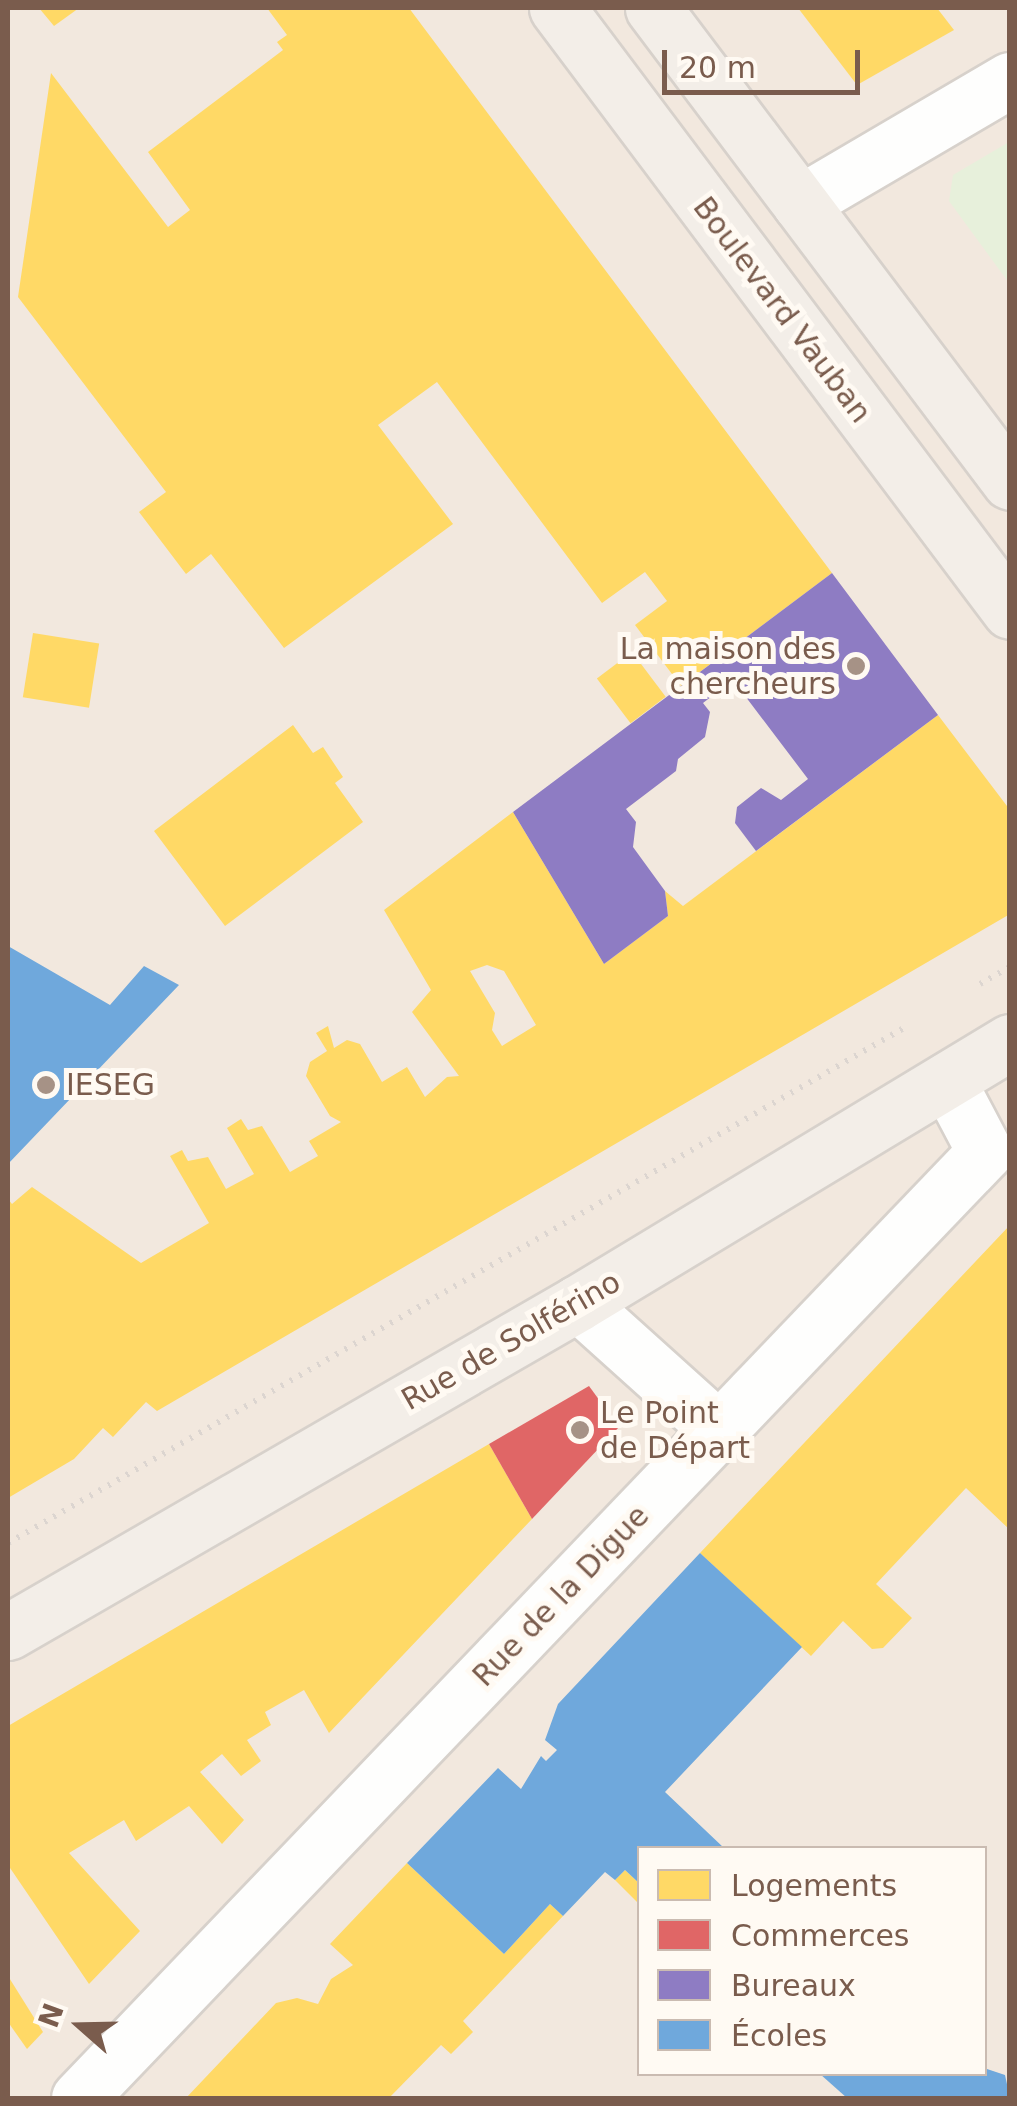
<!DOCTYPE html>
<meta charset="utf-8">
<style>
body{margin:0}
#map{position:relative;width:1017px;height:2106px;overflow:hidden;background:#f9f5f0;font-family:"DejaVu Sans",sans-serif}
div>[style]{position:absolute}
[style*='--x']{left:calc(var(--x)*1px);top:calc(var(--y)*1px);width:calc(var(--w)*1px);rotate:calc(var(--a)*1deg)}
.residential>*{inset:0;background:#f2e8de}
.green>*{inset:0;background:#e7f0db}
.homes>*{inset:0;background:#ffd966;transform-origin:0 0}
.shops>*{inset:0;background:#e06666}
.offices>*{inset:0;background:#8e7cc3}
.schools>*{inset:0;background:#6fa8dc}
.path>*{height:6px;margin-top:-3px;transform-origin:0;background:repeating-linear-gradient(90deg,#dcd5d0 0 2.5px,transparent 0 10.5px)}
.roads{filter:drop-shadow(2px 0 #d7d1cb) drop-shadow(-2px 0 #d7d1cb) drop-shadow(0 2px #d7d1cb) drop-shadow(0 -2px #d7d1cb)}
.street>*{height:55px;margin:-27.5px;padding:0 27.5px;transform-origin:27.5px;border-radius:27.5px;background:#fefefd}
.primary>*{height:55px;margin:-27.5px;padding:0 27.5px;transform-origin:27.5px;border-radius:27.5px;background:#f3eee8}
.dots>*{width:28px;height:28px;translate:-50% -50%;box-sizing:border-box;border:5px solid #fffaf3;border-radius:50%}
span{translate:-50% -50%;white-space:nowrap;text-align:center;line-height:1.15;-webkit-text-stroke:10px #fffaf3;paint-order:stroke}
.street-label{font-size:30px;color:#7a5c4d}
.poi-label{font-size:30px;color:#7a5c4d}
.right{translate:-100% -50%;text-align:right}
.left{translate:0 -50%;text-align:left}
.frame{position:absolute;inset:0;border:10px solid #7a5c4d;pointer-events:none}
.legend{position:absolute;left:637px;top:1846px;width:350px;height:230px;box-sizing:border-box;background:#fffaf3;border:2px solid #cabbb1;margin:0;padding:12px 18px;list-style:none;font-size:30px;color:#7a5c4d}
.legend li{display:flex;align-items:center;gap:20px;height:50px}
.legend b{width:50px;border:2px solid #cabbb1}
.north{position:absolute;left:30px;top:1976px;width:100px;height:100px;-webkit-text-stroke:8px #fffaf3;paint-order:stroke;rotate:290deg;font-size:28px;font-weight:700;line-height:40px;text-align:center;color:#7a5c4d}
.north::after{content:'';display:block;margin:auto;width:35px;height:45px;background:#7a5c4d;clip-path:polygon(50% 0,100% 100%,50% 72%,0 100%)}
.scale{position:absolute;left:662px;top:50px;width:198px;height:45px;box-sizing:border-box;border:5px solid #7a5c4d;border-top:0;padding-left:12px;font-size:30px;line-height:35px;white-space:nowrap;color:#7a5c4d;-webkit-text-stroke:8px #fffaf3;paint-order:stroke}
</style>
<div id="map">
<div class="residential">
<div style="clip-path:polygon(evenodd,8px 8px,1009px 8px,1009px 2098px,8px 2098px,8px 8px,640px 1848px,984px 1848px,984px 2074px,640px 2074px,640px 1848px)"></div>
</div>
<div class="green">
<div style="clip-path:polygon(1009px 142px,1009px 283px,949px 201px,953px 175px)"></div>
</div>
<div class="homes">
<div style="clip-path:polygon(39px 8px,79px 8px,54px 26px)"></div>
<div style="clip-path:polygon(267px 8px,409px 8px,832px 573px,681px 686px,635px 625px,667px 601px,645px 572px,602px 603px,437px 382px,378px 425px,453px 524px,284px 648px,211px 554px,186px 574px,139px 512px,166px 492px,18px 297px,51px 73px,168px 227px,190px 210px,148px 152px,283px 50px,277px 42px,287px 35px)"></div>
<div style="clip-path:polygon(798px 8px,937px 8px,954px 30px,857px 85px)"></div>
<div style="left:33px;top:633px;width:67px;height:65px;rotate:9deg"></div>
<div style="left:632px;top:652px;width:56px;height:44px;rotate:53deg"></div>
<div style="clip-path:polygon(evenodd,938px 715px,1010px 810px,1010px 914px,157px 1411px,146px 1402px,113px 1437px,103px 1428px,74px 1459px,8px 1498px,8px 1199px,12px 1204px,32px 1187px,141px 1263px,209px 1223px,170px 1156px,182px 1150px,188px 1161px,208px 1157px,226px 1189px,254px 1174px,227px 1128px,241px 1119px,248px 1130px,262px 1126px,290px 1172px,318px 1156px,309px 1141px,341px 1122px,330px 1116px,306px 1076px,310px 1062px,327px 1051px,316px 1033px,328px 1026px,334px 1048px,347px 1040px,360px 1044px,382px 1082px,407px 1067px,425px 1097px,447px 1077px,459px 1076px,412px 1012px,431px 990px,384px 910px,513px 812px,604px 964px,668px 916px,665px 891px,683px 906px,938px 715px,487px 965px,504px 971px,536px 1025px,502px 1046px,492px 1030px,495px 1013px,470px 971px,487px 965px)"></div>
<div style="clip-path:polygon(293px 725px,313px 753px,323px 747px,343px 777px,335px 783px,363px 822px,225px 926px,154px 831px)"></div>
<div style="clip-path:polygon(1010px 1225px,1010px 1530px,966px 1488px,876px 1584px,912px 1618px,883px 1648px,872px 1649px,843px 1621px,811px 1656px,700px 1553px)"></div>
<div style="clip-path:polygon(489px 1444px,532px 1519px,329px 1733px,304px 1690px,265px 1712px,271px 1725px,247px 1740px,261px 1761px,241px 1776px,222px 1754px,200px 1772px,244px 1820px,222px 1844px,189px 1806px,136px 1841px,124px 1820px,69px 1853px,140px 1931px,89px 1984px,8px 1865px,8px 1726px)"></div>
<div style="clip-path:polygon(407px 1863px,504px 1954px,550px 1904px,563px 1916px,463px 2021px,473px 2032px,451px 2054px,441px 2045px,389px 2098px,186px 2098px,276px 2003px,297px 1998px,318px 2004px,331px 1979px,353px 1965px,330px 1944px)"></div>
<div style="clip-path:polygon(625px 1870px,640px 1884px,637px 1902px,615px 1880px)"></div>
<div style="clip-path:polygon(8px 1976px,43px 2032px,27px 2049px,8px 2022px)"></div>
</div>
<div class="shops">
<div style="clip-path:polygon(589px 1386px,619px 1427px,532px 1519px,489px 1444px)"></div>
</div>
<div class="offices">
<div style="clip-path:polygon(832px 573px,938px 715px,756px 851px,735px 823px,737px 807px,761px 788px,781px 800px,808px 779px,733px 680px,703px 703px,710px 712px,705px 737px,678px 759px,676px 771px,626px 809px,636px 822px,633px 847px,665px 891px,668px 916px,604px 964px,513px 812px)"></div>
</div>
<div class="schools">
<div style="clip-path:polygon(8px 946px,110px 1005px,144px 966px,179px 985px,8px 1164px)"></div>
<div style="clip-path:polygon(700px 1553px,802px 1647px,665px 1792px,724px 1848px,640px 1848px,640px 1884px,625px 1870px,615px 1880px,605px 1872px,563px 1916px,550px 1904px,504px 1954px,407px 1863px,498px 1768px,521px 1789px,541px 1756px,546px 1761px,557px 1750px,545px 1740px,558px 1704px)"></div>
<div style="clip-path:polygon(984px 2068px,1005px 2075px,1010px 2098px,847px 2098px,820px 2074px,984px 2074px)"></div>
</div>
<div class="path">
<div style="--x:980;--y:984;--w:34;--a:-30"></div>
<div style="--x:8;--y:1543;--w:1033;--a:-29.89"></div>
</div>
<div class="roads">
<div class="street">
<div style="--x:800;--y:203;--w:243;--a:-30.4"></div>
<div style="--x:578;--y:1303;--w:190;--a:42"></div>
<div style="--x:79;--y:2098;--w:1310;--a:-46.24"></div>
<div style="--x:985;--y:1152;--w:81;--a:-117.8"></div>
</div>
<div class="primary">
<div style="--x:557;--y:8;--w:754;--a:53.08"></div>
<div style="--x:653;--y:8;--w:593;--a:53.01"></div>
<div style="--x:8;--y:1632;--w:658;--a:-29.99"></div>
<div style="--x:578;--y:1303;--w:505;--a:-31.14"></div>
</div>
</div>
<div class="dots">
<div style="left:856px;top:666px;background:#a69286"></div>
<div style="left:46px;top:1085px;background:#a69286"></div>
<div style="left:580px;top:1430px;background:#a69286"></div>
</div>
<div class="street-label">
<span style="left:782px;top:310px;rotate:53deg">Boulevard Vauban</span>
<span style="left:511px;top:1341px;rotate:-30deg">Rue de Solférino</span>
<span style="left:561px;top:1596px;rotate:-46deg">Rue de la Digue</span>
</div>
<div class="poi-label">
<span class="right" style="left:836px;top:666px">La maison des<br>chercheurs</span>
<span class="left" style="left:66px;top:1085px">IESEG</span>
<span class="left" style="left:600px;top:1430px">Le Point<br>de Départ</span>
</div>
<div class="frame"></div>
<ul class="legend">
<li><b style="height:28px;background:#ffd966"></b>Logements</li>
<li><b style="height:28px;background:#e06666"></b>Commerces</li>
<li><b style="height:28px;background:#8e7cc3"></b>Bureaux</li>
<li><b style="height:28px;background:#6fa8dc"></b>Écoles</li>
</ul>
<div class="north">N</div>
<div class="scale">20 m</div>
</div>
